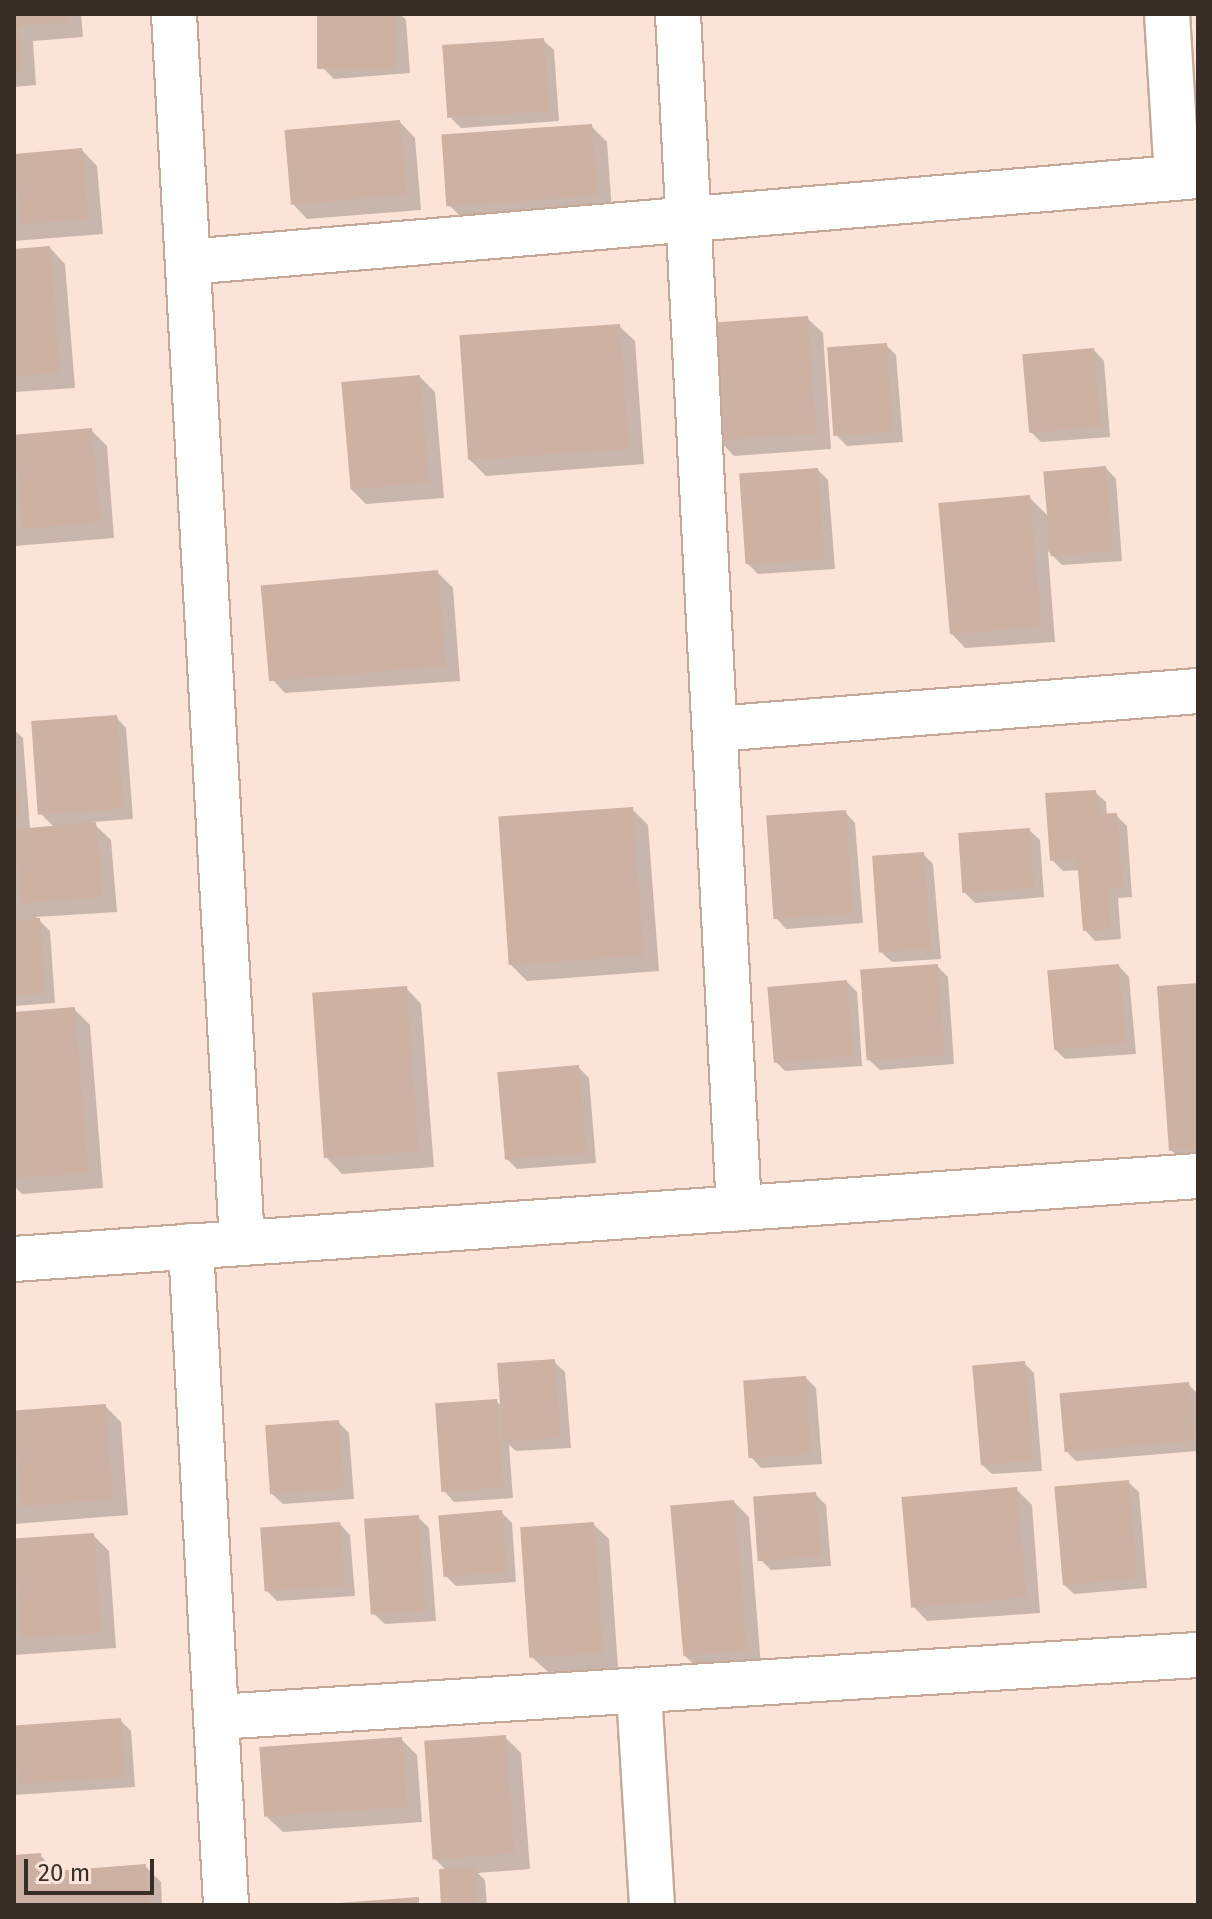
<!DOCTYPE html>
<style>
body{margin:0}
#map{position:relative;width:1212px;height:1919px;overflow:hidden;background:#fbe4d7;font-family:"Fira Sans",sans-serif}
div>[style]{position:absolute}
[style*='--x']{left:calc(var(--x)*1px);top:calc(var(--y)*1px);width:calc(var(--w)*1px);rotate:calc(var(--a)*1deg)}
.shadow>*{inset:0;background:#0003}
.building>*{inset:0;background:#cdb1a2;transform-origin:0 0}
.roads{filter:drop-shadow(2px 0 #c4a999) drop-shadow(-2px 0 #c4a999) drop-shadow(0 2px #c4a999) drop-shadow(0 -2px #c4a999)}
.minor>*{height:44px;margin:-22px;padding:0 22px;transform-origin:22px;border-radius:22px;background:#fff}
span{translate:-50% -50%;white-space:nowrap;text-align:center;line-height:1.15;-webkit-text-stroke:7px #fbe4d7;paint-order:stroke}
.frame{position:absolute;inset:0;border:16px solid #382d27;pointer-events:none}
.scale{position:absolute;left:24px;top:1859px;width:130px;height:36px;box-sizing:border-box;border:4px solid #382d27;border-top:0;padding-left:10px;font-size:24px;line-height:28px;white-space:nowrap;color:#382d27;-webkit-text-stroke:6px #fbe4d7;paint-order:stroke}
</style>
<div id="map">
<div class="shadow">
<div style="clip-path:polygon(14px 14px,81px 14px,83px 37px,33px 41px,36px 85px,14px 87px)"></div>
<div style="clip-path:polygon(333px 14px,400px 14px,406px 20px,410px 73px,334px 79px,323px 68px)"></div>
<div style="clip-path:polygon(543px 40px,554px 50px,559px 121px,461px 128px,451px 118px)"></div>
<div style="clip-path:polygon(400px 122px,415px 138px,421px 210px,307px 219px,292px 203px)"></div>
<div style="clip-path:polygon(591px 126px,607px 142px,612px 211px,465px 221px,449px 205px)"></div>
<div style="clip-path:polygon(82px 150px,97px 166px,103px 234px,14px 241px,14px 155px)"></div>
<div style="clip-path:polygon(50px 248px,65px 264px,75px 388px,14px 392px,14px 251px)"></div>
<div style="clip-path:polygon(807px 318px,823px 333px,831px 449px,734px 456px,719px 440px)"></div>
<div style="clip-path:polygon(619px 326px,635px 341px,644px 464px,486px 476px,470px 460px)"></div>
<div style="clip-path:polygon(886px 345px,896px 355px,903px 442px,847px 446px,837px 436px)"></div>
<div style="clip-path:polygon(1094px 350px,1104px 361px,1110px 437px,1041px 442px,1030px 431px)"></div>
<div style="clip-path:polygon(420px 377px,435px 392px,444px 498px,366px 504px,350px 488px)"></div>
<div style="clip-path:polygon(91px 430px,107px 446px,114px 538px,14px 546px,14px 436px)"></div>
<div style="clip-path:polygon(1106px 468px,1116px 479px,1122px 561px,1062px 565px,1048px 551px,1055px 642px,965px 648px,950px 632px,1029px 497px,1049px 517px)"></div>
<div style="clip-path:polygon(818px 470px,828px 480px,835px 569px,758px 574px,748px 564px)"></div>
<div style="clip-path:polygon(437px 572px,453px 588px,460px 681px,285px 693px,270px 677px)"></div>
<div style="clip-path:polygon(116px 717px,126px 728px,133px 819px,92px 822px,111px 840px,117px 912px,36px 917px,50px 931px,55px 1003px,14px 1006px,14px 730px,23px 738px,30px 829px,54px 827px,41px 814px)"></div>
<div style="clip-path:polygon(1095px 792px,1106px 802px,1107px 816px,1116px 815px,1127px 826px,1132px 897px,1118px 898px,1121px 939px,1095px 941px,1085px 930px,1080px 870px,1063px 871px,1052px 860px)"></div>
<div style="clip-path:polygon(632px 809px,648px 825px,659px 971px,527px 981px,511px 965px)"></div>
<div style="clip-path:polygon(845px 812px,855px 823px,863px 923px,786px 929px,776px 918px)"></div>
<div style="clip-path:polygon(1029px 830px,1040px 840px,1044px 897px,975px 903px,964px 892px)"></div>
<div style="clip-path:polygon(923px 854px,933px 864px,941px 959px,892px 962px,881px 952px)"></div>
<div style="clip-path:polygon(937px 966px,948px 977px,954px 1064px,880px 1070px,869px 1060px)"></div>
<div style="clip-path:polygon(1119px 966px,1129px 977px,1136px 1054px,1065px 1059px,1055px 1049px)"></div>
<div style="clip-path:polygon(847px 982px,857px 992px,862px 1066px,785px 1071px,774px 1060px)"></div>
<div style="clip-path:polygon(1198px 985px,1198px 1165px,1187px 1166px,1171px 1150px)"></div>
<div style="clip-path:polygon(406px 988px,421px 1004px,434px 1167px,342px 1174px,327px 1158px)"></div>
<div style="clip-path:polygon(74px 1009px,90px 1025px,103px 1188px,22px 1194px,14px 1186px,14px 1014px)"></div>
<div style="clip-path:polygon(579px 1068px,589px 1078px,596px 1163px,517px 1169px,506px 1158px)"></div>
<div style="clip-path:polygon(554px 1362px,565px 1372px,571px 1448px,516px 1451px,509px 1445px,513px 1498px,454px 1502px,444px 1491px,496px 1401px,503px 1407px)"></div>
<div style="clip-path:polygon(1024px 1363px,1034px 1373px,1042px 1471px,992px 1474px,981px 1464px)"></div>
<div style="clip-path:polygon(806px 1378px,816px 1388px,822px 1464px,761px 1468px,751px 1457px)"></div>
<div style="clip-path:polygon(1188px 1384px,1198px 1394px,1198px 1451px,1076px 1461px,1065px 1450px)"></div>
<div style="clip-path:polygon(105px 1406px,121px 1422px,128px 1515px,14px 1524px,14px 1413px)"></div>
<div style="clip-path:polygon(338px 1422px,349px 1433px,354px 1499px,283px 1504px,272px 1494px)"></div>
<div style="clip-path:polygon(1128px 1482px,1139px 1492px,1147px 1588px,1074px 1594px,1063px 1584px)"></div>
<div style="clip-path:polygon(1016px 1489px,1032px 1505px,1040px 1613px,927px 1621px,912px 1605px)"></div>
<div style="clip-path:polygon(815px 1494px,826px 1505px,831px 1566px,771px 1570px,761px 1560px)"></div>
<div style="clip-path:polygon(734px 1502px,749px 1517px,761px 1666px,700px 1670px,684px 1655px)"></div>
<div style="clip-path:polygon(501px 1512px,512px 1523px,516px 1582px,456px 1586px,445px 1575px)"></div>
<div style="clip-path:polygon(418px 1517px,429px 1528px,436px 1621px,385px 1624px,374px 1614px)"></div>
<div style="clip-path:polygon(340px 1524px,350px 1535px,355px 1596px,277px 1601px,267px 1591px)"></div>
<div style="clip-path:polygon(593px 1524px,609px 1539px,618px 1668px,548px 1672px,532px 1657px)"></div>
<div style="clip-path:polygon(93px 1535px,109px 1551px,116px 1648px,14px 1655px,14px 1541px)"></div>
<div style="clip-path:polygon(120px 1720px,131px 1731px,135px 1787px,14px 1795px,14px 1728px)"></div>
<div style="clip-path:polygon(505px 1737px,521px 1753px,530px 1869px,478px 1873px,485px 1880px,487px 1905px,444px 1905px,447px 1871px,435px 1859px)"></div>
<div style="clip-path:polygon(401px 1739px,417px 1755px,422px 1822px,283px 1832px,267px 1817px)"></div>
<div style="clip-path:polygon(40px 1855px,55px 1871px,145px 1866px,161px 1882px,162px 1905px,14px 1905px,14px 1857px)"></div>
</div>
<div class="building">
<div style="clip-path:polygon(14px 14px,68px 14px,68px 22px,18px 26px,22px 70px,14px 71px)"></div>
<div style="left:317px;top:14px;width:79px;height:55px"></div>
<div style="left:544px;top:38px;width:73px;height:102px;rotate:86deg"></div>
<div style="left:400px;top:120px;width:75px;height:116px;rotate:85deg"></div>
<div style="left:592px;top:124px;width:72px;height:151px;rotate:86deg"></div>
<div style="left:82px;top:148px;width:71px;height:68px;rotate:85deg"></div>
<div style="clip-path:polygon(50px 246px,60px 373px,14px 376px,14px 249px)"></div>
<div style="left:808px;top:316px;width:118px;height:101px;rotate:86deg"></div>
<div style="left:620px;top:324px;width:125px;height:161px;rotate:86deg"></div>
<div style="left:887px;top:343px;width:89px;height:60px;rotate:86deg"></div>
<div style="left:1094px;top:348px;width:79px;height:72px;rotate:85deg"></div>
<div style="left:420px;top:375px;width:108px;height:79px;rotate:85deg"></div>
<div style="left:92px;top:428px;width:95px;height:78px;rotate:85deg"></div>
<div style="left:1106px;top:466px;width:85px;height:63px;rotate:85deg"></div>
<div style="left:818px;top:468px;width:91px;height:79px;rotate:86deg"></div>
<div style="left:1030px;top:495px;width:132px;height:92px;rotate:85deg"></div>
<div style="left:438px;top:570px;width:96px;height:178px;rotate:85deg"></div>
<div style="left:117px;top:715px;width:94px;height:86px;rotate:86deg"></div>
<div style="clip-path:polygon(14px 769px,20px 817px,14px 818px)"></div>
<div style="clip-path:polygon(1096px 790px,1098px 814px,1117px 813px,1123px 887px,1108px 888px,1111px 929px,1083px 931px,1077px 860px,1050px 861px,1045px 793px)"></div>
<div style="left:633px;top:807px;width:149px;height:135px;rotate:86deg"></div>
<div style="left:846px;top:810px;width:104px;height:80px;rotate:86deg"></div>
<div style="left:96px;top:822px;width:75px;height:82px;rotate:85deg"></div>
<div style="left:1030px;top:828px;width:60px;height:72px;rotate:86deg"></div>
<div style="left:924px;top:852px;width:97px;height:52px;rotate:86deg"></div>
<div style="clip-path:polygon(40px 918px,45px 993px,14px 995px,14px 920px)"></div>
<div style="left:938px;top:964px;width:91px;height:78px;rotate:86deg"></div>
<div style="left:1119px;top:964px;width:80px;height:72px;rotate:85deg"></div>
<div style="left:847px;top:980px;width:76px;height:80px;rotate:85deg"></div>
<div style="clip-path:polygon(1198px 983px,1198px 1149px,1169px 1151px,1157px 986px)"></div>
<div style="left:407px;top:986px;width:166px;height:95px;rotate:86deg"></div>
<div style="clip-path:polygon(75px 1007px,88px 1173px,14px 1178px,14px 1012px)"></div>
<div style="left:579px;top:1065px;width:88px;height:82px;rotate:85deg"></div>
<div style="left:555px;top:1359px;width:79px;height:58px;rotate:86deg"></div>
<div style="left:1025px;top:1361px;width:100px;height:53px;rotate:85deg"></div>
<div style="left:806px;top:1376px;width:78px;height:63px;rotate:86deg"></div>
<div style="left:1189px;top:1382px;width:59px;height:130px;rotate:85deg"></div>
<div style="left:497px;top:1399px;width:89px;height:62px;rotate:86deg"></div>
<div style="left:106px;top:1404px;width:96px;height:92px;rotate:86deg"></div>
<div style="left:339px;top:1420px;width:69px;height:74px;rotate:86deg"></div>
<div style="left:1129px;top:1480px;width:99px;height:75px;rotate:85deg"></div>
<div style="left:1017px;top:1487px;width:111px;height:116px;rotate:85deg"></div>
<div style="left:816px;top:1492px;width:65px;height:63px;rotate:86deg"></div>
<div style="left:734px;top:1500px;width:151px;height:64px;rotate:85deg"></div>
<div style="left:502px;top:1510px;width:62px;height:64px;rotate:85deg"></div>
<div style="left:419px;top:1515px;width:96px;height:55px;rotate:86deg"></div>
<div style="left:340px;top:1522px;width:64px;height:80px;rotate:86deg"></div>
<div style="left:594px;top:1522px;width:131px;height:74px;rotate:86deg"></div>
<div style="left:94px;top:1533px;width:100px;height:80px;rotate:86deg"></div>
<div style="left:121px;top:1718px;width:59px;height:107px;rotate:86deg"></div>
<div style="left:506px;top:1735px;width:119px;height:82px;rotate:86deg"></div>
<div style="left:402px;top:1737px;width:70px;height:143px;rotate:86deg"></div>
<div style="clip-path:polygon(41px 1853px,42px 1872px,146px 1864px,149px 1905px,14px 1905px,14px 1855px)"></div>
<div style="left:476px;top:1867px;width:38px;height:37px;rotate:87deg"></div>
<div style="clip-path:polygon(419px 1897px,419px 1905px,338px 1905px,338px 1903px)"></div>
</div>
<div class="roads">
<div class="minor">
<div style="--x:174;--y:14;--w:1231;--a:86.83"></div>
<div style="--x:678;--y:14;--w:1196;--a:87.08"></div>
<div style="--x:1167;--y:14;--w:163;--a:86.5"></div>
<div style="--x:188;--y:262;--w:1014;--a:-4.87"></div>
<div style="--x:715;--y:729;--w:484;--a:-4.5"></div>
<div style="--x:191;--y:1246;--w:660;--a:86.96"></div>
<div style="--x:14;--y:1259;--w:1187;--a:-4.01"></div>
<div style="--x:639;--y:1693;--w:212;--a:86.5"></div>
<div style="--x:217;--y:1717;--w:983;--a:-3.62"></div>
</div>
</div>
<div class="frame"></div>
<div class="scale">20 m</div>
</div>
